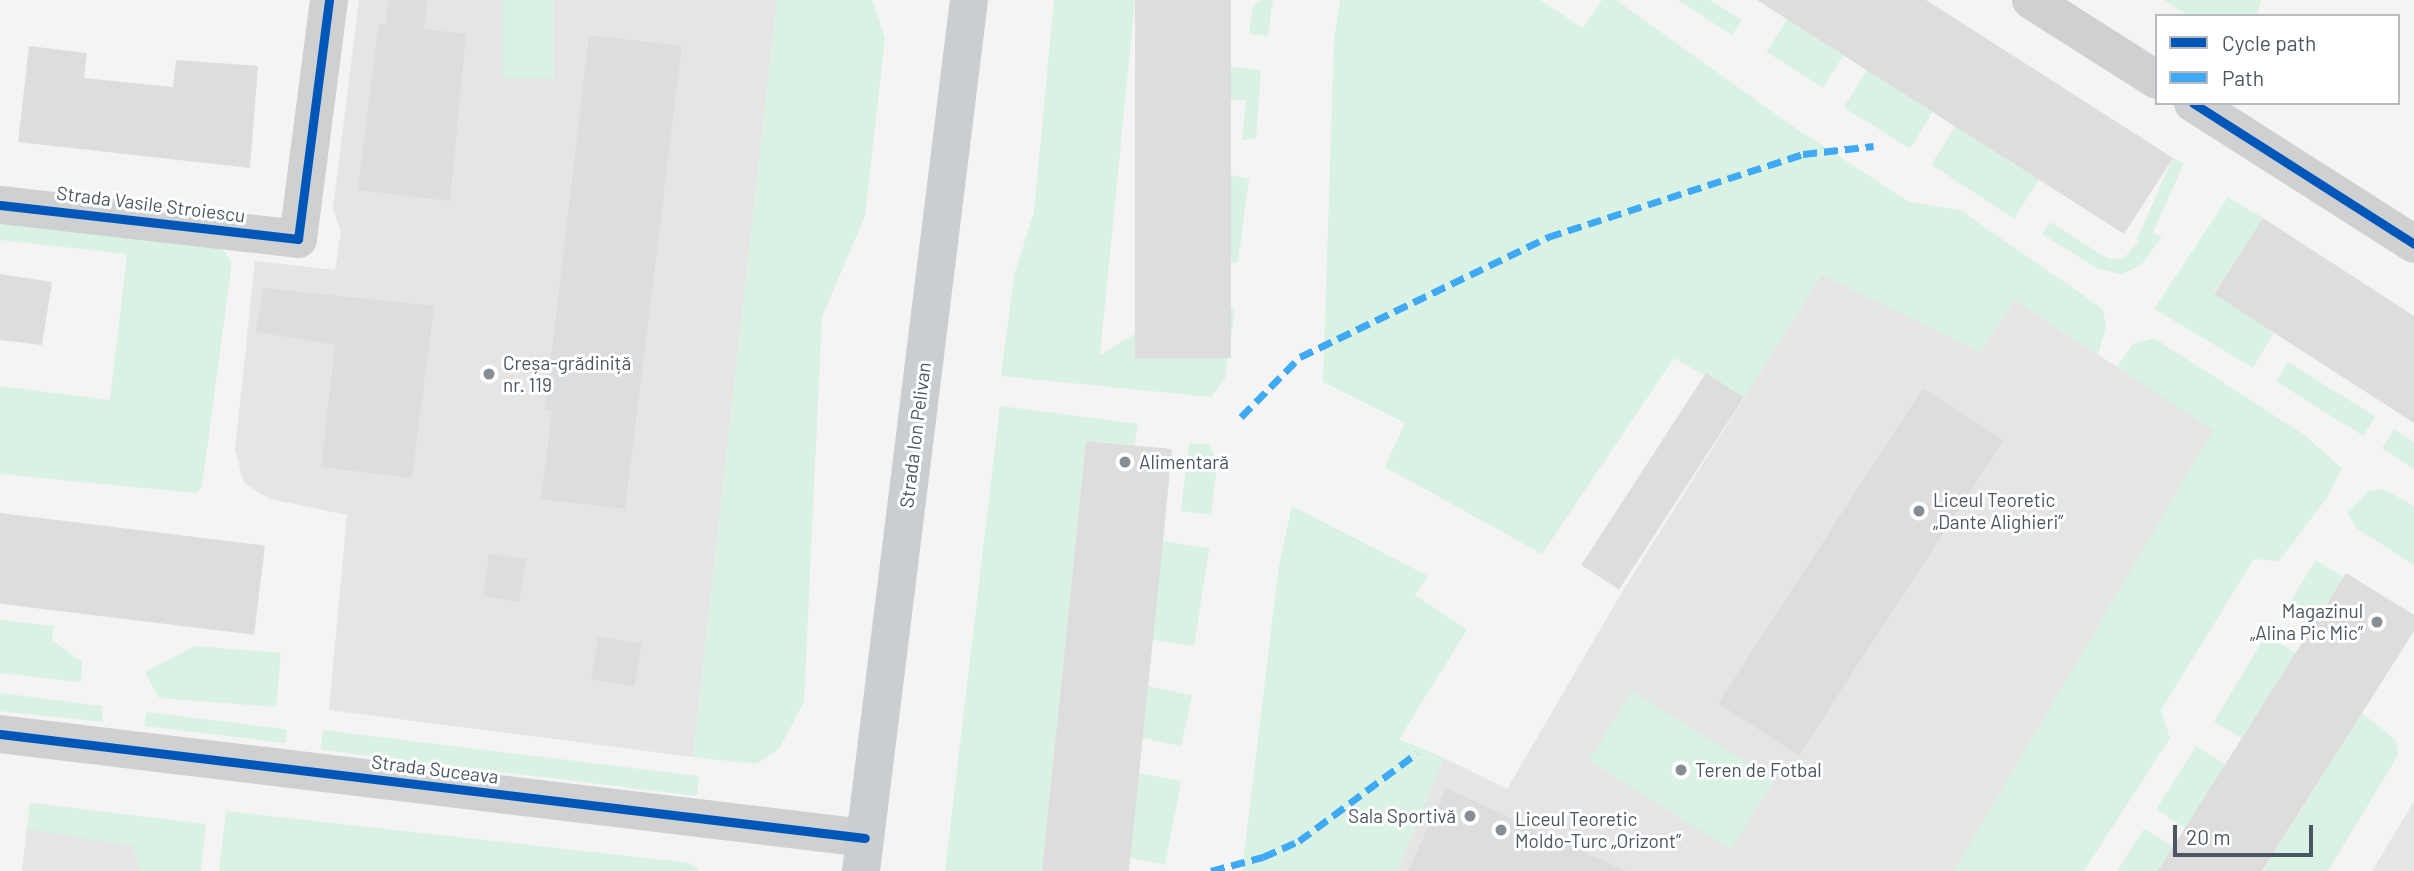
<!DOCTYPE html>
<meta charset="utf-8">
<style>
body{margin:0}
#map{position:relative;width:2414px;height:871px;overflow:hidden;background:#f4f4f4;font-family:Barlow,sans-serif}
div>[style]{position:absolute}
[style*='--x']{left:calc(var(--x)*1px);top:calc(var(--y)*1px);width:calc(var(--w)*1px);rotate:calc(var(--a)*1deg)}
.education>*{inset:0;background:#e6e5e6}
.green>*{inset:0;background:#d9f2e3;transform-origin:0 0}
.building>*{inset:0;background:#ddddde;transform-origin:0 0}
.minor>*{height:38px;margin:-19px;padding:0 19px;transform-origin:19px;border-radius:19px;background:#ced0d2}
.primary>*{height:38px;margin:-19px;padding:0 19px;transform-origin:19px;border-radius:19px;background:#caced1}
.quiet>*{height:7px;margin-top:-3.5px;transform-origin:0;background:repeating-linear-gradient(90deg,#3fa9f5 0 14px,transparent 0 21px)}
.cycleway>*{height:9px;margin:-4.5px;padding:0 4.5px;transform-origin:4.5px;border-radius:4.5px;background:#0057b8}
.dots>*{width:19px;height:19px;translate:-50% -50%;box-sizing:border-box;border:4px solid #fff;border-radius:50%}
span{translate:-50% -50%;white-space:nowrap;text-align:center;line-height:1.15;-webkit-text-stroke:6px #fff;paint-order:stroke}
.street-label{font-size:19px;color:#4a5661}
.poi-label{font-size:19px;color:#4a5661}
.left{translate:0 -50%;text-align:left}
.right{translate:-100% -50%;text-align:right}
.legend{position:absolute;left:2155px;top:14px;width:245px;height:91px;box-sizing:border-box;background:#fff;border:2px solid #b7bbc0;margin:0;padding:9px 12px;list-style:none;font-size:21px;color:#4a5661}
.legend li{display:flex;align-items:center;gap:14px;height:35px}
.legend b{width:35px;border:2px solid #b7bbc0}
.scale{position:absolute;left:2173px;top:825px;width:140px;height:32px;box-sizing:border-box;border:4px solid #4a5661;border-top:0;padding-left:9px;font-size:21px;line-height:24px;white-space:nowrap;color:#4a5661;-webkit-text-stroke:5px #fff;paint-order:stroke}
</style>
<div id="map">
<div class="education">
<div style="clip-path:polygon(359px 0,777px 0,693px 757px,329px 710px,347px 515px,270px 499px,244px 483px,235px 450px,255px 261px,335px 270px,341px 232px,333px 209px)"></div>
<div style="clip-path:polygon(1822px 274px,1980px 352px,2014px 300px,2214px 430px,1954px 871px,1397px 871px,1444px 758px,1507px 789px,1622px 592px)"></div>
<div style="clip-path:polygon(2414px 801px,2414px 871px,2372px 871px)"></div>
<div style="clip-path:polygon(30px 803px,79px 809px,192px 871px,22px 871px)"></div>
</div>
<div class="green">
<div style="left:503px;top:0;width:51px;height:78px"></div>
<div style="clip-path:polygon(777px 0,872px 0,885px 38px,865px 216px,822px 317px,804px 702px,779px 749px,756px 764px,693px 757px)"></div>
<div style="clip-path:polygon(1054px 0,1135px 0,1100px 355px,1201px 294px,1235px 309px,1225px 379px,1211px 397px,1001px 376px,1014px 275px,1034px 212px)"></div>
<div style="clip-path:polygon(1262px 0,1273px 0,1268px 36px,1249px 34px,1253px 6px)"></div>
<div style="clip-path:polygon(1340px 0,1540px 0,1583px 28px,1602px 0,1616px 0,1791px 125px,1909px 202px,1960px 210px,2103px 309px,2106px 327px,2098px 355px,2014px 300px,1980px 352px,1822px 274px,1744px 398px,1674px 358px,1542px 554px,1385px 467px,1405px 423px,1323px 382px,1334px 40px)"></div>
<div style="clip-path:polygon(1678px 0,1710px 0,1742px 20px,1732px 35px)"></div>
<div style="clip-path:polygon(2164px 0,2261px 0,2257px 16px,2189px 16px)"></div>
<div style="left:1787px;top:19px;width:67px;height:39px;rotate:32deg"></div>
<div style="clip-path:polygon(1224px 66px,1261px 70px,1256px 138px,1242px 140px,1246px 100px,1221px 99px)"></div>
<div style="left:1867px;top:70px;width:78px;height:44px;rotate:32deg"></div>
<div style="left:1956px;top:126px;width:99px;height:46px;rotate:33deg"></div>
<div style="left:2173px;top:158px;width:12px;height:90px;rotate:24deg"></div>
<div style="clip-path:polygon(1223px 173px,1249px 179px,1238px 262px,1214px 263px)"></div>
<div style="clip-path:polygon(2228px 197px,2263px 218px,2214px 293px,2274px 332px,2253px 368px,2154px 309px)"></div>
<div style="clip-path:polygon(0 216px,218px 243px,232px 262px,202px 486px,196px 493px,0 474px,0 386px,110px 400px,127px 254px,0 240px)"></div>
<div style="clip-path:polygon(2050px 222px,2107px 258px,2123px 259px,2147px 232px,2162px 237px,2141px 265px,2122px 274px,2098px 269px,2042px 234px)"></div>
<div style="clip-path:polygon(2154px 338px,2303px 434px,2342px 468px,2329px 495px,2279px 561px,2254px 559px,2161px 710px,2170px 738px,2084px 871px,1954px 871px,2213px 430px,2117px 367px,2134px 343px)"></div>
<div style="left:2288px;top:362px;width:103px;height:23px;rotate:32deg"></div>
<div style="clip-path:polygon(1000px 406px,1138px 424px,1134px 445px,1086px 441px,1042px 871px,945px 871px)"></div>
<div style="clip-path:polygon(2394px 429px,2414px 442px,2414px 469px,2382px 448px)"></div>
<div style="clip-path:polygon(1189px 443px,1210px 445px,1217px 465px,1211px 515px,1181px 511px)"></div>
<div style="clip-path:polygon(2384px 489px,2414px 506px,2414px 565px,2356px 528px,2347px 512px,2369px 491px)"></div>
<div style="clip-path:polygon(1292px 506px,1428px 576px,1415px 595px,1467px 630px,1399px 739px,1444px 758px,1397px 871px,1242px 871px,1279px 565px)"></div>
<div style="left:1163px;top:541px;width:47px;height:99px;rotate:9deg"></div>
<div style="left:2316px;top:560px;width:32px;height:53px;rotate:32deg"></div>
<div style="clip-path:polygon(0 620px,54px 626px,52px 640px,82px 662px,81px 682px,0 673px)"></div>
<div style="left:2266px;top:635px;width:35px;height:101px;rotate:31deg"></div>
<div style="clip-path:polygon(195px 646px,281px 653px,276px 707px,159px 698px,145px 672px)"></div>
<div style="left:1148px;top:686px;width:45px;height:52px;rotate:12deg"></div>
<div style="left:1632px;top:691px;width:168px;height:82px;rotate:32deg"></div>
<div style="clip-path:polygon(0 693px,102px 706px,103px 722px,0 711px)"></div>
<div style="left:146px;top:712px;width:142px;height:14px;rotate:7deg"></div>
<div style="clip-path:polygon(2362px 713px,2396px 740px,2398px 755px,2328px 871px,2263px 871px)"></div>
<div style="left:323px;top:730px;width:379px;height:20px;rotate:7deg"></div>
<div style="left:2196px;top:746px;width:36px;height:75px;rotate:32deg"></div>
<div style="left:1139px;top:773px;width:43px;height:85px;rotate:11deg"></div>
<div style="clip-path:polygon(30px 803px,206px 824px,201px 871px,140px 871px,133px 846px,27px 829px)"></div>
<div style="clip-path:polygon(226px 811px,690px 863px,700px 871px,219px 871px)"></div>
<div style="clip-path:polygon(2144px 829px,2174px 847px,2159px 871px,2117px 871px)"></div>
</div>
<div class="building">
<div style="clip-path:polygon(388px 0,427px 0,424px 29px,466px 34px,450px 201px,358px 190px,379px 24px,386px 24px)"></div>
<div style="left:1135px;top:0;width:96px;height:358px"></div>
<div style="clip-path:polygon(1757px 0,1926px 0,2173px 158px,2124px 234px)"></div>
<div style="clip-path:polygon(589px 35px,682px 46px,625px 509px,541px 499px,552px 411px,545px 410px)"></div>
<div style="clip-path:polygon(29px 46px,87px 53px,84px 78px,173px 87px,176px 60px,258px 66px,250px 168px,18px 142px)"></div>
<div style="clip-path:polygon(2263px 218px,2414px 316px,2414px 423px,2214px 294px)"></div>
<div style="clip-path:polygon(0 274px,52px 282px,42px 345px,0 340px)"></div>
<div style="clip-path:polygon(263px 288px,434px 306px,412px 478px,321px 467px,335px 345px,256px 332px)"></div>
<div style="left:1706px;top:373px;width:45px;height:229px;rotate:33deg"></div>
<div style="left:1923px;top:388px;width:96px;height:376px;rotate:33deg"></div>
<div style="clip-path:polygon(1086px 441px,1172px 449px,1163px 541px,1129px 871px,1042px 871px)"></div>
<div style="left:0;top:513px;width:267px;height:90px;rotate:7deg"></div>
<div style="left:489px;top:554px;width:37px;height:43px;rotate:8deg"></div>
<div style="clip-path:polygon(2346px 573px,2414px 615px,2414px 631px,2262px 871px,2158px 871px)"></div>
<div style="left:598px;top:637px;width:44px;height:43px;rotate:9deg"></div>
<div style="clip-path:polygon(1446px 788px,1626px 871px,1408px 871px)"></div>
</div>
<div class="minor">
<div style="--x:2031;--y:0;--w:149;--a:32.4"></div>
<div style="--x:2193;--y:103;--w:262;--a:32.5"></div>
<div style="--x:0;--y:205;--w:300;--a:6.5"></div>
<div style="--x:298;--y:239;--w:241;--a:-82.6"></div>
<div style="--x:0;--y:734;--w:871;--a:6.86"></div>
</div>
<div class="primary">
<div style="--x:861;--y:871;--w:878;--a:-82.93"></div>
</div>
<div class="quiet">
<div style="--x:1241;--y:417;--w:84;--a:-45.5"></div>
<div style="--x:1300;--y:357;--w:276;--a:-25.8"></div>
<div style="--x:1548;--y:237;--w:268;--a:-18"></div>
<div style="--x:1803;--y:154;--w:71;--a:-6.4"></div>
<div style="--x:1211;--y:871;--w:54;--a:-15.1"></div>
<div style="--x:1263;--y:857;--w:39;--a:-24"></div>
<div style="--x:1299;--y:841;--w:147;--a:-36.7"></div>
</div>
<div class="cycleway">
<div style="--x:2193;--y:103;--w:262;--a:32.5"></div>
<div style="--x:0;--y:205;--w:300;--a:6.5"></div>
<div style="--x:298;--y:239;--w:241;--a:-82.6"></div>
<div style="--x:0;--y:734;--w:871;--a:6.86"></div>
</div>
<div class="dots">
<div style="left:489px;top:374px;background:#868d94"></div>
<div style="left:1125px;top:462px;background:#868d94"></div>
<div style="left:1919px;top:511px;background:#868d94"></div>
<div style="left:2377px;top:622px;background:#868d94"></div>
<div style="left:1681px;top:770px;background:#868d94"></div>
<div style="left:1470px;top:816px;background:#868d94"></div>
<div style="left:1501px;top:830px;background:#868d94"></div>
</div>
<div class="street-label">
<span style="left:151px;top:204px;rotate:7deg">Strada Vasile Stroiescu</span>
<span style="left:915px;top:435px;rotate:-83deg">Strada Ion Pelivan</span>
<span style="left:435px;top:769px;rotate:7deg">Strada Suceava</span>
</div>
<div class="poi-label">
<span class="left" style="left:503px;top:374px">Creșa-grădiniță<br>nr. 119</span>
<span class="left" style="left:1139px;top:462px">Alimentară</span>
<span class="left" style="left:1933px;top:511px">Liceul Teoretic<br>„Dante Alighieri”</span>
<span class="right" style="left:2363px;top:622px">Magazinul<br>„Alina Pic Mic”</span>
<span class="left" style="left:1695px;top:770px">Teren de Fotbal</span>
<span class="right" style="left:1456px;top:816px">Sala Sportivă</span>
<span class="left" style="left:1515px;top:830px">Liceul Teoretic<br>Moldo-Turc „Orizont”</span>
</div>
<ul class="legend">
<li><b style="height:9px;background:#0057b8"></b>Cycle path</li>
<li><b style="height:9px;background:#3fa9f5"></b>Path</li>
</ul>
<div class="scale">20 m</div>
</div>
